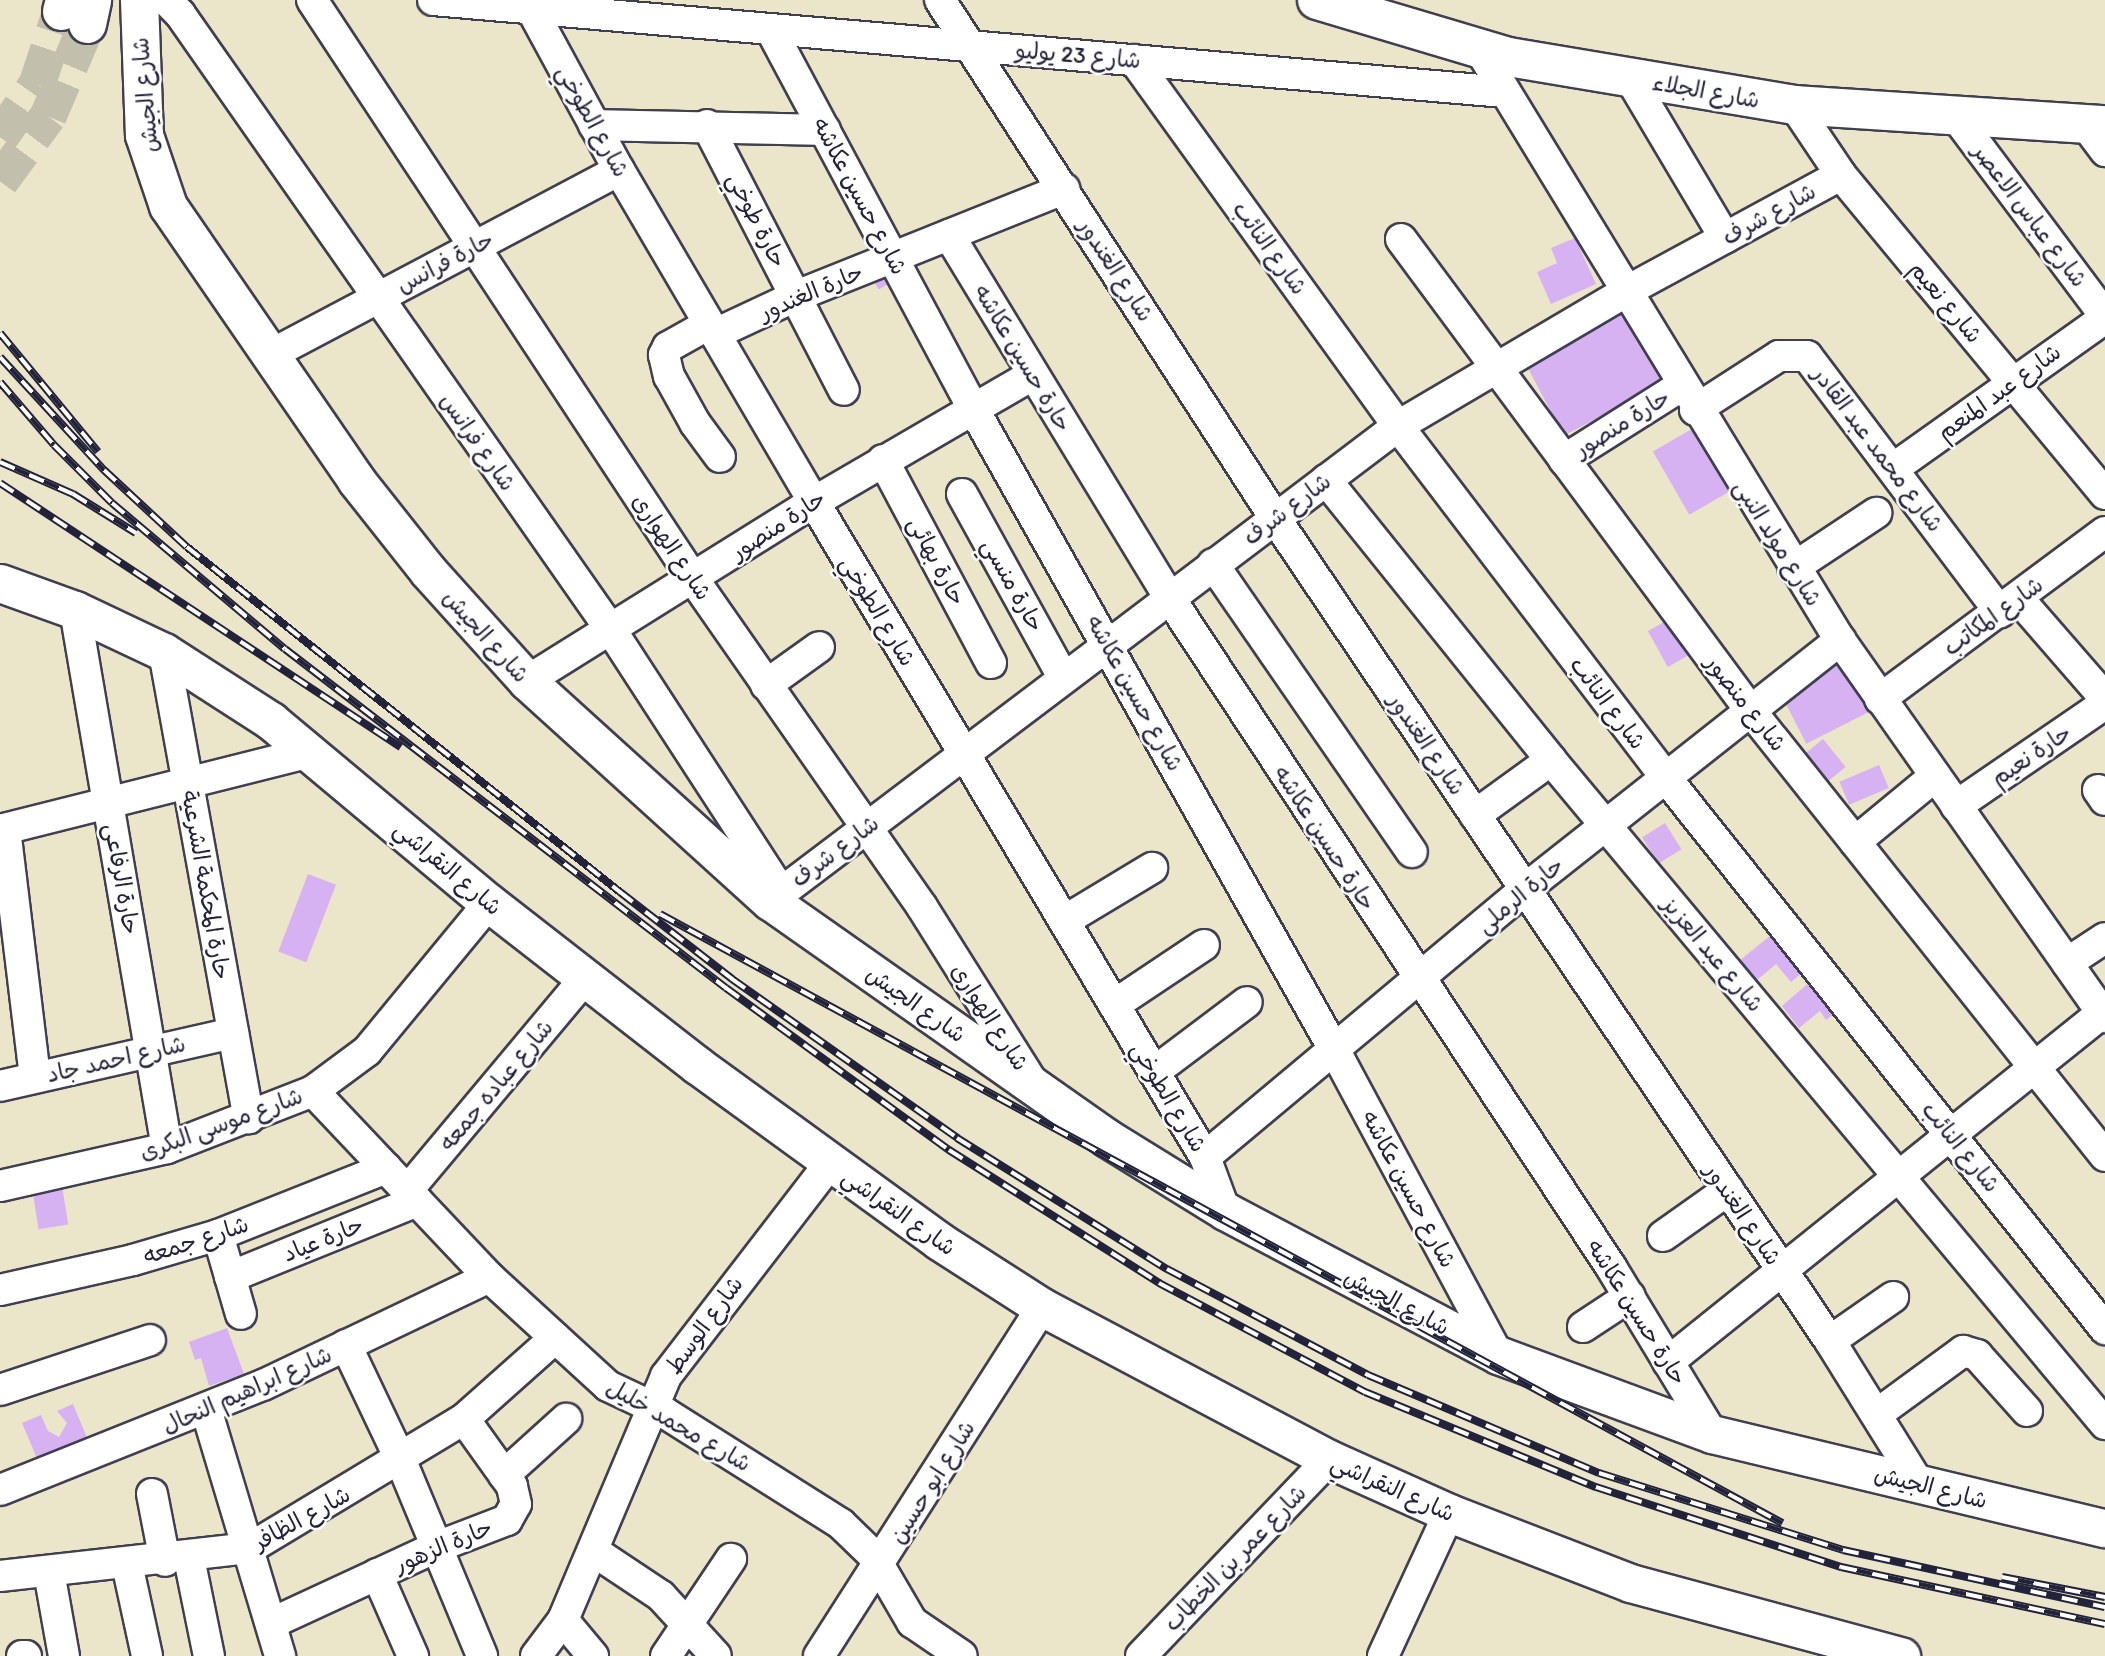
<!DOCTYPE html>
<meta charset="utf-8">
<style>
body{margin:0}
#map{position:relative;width:2105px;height:1656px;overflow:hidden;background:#ebe6c9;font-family:Itim,"Playpen Sans Arabic",sans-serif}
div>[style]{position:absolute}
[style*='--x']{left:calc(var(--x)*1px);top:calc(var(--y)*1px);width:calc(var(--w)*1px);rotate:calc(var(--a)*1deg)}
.building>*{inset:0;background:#d7b2f2;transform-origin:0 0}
.major-tunnel>*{height:37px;margin-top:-18.5px;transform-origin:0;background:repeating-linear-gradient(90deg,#c3bfad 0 37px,transparent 0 55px)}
.roads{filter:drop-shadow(2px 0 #403f50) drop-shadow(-2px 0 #403f50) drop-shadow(0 2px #403f50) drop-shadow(0 -2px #403f50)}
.minor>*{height:30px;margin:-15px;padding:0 15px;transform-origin:15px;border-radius:15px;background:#fff}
.major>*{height:37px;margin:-18.5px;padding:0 18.5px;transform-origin:18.5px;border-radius:18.5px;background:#fff}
.highway>*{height:38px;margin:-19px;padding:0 19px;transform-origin:19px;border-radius:19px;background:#fff}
.rail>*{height:8px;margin-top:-4px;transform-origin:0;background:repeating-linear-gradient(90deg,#fff 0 16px,#22223b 0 32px);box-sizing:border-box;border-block:2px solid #22223b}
span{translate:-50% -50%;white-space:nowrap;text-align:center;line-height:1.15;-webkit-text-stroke:5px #fff;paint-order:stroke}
.street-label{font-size:23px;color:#22223b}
</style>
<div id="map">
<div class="building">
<div style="clip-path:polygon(1575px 238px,1596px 284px,1551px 304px,1537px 272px,1557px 263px,1551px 248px)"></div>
<div style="left:888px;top:268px;width:14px;height:19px;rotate:60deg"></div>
<div style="left:1626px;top:312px;width:80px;height:113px;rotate:62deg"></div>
<div style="left:1697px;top:426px;width:73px;height:51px;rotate:60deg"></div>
<div style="left:1675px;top:616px;width:41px;height:31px;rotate:61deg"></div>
<div style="left:1845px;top:659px;width:58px;height:73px;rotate:63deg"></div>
<div style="left:1823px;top:739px;width:36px;height:23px;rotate:51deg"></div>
<div style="left:1879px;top:765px;width:25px;height:43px;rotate:67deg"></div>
<div style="left:1665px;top:823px;width:31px;height:27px;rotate:58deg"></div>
<div style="left:308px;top:874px;width:30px;height:83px;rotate:21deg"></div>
<div style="clip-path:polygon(1782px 926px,1813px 964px,1791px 982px,1776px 964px,1756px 981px,1739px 961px)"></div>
<div style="clip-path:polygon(1820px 973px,1845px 1006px,1826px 1020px,1820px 1011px,1799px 1028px,1782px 1006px)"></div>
<div style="left:61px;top:1179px;width:46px;height:30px;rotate:81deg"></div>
<div style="clip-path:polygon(227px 1328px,244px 1374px,209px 1386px,201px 1358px,195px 1360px,189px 1342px)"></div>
<div style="clip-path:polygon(73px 1404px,91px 1447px,41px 1468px,22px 1423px,41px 1415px,48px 1431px,59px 1437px,67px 1423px,57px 1411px)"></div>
</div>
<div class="major-tunnel">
<div style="--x:0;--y:137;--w:65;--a:-55.1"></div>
<div style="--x:37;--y:84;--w:77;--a:-71.8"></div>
<div style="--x:0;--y:181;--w:81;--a:-53.6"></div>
<div style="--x:48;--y:116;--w:100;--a:-67"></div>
</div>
<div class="roads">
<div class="minor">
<div style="--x:166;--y:0;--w:20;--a:45"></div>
<div style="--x:180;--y:14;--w:752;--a:55.02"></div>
<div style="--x:611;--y:630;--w:312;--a:57"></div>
<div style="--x:312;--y:0;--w:694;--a:56.63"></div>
<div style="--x:694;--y:580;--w:399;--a:55.1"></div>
<div style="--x:922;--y:907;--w:204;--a:57.8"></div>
<div style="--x:433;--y:0;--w:1074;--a:4.91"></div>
<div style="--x:940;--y:0;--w:617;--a:57.11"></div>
<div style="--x:1275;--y:518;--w:993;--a:56.01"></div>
<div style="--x:1830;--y:1341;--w:168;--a:58.1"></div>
<div style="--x:532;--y:10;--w:182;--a:61.5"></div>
<div style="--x:619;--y:170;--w:385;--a:59.6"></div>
<div style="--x:814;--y:502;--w:763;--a:59.17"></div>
<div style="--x:1205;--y:1157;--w:58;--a:69.7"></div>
<div style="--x:771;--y:30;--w:429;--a:61.9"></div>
<div style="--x:973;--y:408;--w:738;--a:60.62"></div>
<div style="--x:1335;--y:1051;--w:345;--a:61.8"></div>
<div style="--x:1480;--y:50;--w:691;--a:58.61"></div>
<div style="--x:1840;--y:640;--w:461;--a:54.9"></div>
<div style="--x:1134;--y:60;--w:451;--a:54.2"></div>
<div style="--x:1398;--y:426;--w:442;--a:52.7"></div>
<div style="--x:1666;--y:778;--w:705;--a:51.45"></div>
<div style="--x:1630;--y:78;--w:186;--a:59.3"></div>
<div style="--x:1794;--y:105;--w:84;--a:56.1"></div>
<div style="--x:1841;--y:175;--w:414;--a:50.4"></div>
<div style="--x:1954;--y:114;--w:252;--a:53.2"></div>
<div style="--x:2085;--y:124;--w:34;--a:53"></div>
<div style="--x:594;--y:125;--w:231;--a:1.2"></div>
<div style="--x:707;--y:125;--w:298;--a:62.7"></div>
<div style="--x:949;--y:235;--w:424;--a:58.7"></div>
<div style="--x:1169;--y:597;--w:803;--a:56.59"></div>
<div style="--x:1611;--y:1267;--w:195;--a:58.8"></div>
<div style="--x:1401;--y:239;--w:586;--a:53.46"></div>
<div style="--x:1750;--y:710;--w:570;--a:51.48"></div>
<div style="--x:709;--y:324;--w:47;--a:150.7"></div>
<div style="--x:668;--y:347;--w:9;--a:117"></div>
<div style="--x:664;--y:355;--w:22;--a:77"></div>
<div style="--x:669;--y:376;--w:54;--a:61"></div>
<div style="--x:695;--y:423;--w:42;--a:53.7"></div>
<div style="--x:715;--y:334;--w:89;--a:-25.1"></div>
<div style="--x:796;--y:296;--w:289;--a:-21.8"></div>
<div style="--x:270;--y:355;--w:395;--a:-27.9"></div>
<div style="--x:1695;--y:410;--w:100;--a:-32.7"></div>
<div style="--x:1779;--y:356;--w:28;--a:0"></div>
<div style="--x:1807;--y:356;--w:321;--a:53"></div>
<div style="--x:883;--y:460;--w:230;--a:62"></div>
<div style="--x:1564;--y:460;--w:138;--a:-32.3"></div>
<div style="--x:1894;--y:468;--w:259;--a:-35.4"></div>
<div style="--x:1326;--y:480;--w:359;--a:51.2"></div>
<div style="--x:1551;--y:760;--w:865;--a:50.16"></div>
<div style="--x:962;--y:494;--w:209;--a:61.1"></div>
<div style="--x:1213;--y:564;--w:350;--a:55.4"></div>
<div style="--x:1793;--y:568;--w:100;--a:-33.5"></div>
<div style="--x:2018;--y:598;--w:133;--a:49"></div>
<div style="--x:75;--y:610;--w:546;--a:80.3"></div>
<div style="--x:164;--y:652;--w:474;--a:79.7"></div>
<div style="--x:527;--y:681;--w:338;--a:-32"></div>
<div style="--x:814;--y:502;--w:252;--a:-30.2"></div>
<div style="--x:766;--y:685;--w:65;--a:-35.6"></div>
<div style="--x:1880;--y:699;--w:280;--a:-36.6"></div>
<div style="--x:2098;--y:790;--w:12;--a:55"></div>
<div style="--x:1956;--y:806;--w:181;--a:-34.4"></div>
<div style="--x:1475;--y:815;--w:94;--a:-35.9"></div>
<div style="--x:5;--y:829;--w:250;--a:83.1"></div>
<div style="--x:0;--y:830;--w:321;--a:-14.1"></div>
<div style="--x:1855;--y:842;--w:104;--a:-39.5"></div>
<div style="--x:770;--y:901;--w:787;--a:-37.1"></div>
<div style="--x:1398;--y:426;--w:266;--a:-30.5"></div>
<div style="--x:1627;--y:291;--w:243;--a:-28.5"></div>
<div style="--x:1064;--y:921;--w:103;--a:-31.1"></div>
<div style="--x:2067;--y:963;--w:45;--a:-33.3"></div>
<div style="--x:1114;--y:1005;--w:108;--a:-33.7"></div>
<div style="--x:1154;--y:1072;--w:116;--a:-37"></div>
<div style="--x:0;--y:1086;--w:239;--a:-12.8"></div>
<div style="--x:313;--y:1091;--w:256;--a:46.6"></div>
<div style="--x:489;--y:1277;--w:161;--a:42.5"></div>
<div style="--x:608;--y:1386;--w:63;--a:25.3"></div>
<div style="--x:665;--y:1413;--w:208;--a:32.2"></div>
<div style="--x:841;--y:1524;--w:45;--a:44.1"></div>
<div style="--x:873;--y:1555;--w:78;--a:59.8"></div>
<div style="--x:912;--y:1622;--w:60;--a:34.2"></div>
<div style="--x:1205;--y:1157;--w:417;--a:-39.9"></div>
<div style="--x:1525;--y:889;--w:402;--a:-38.3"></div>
<div style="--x:0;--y:1186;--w:171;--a:-12.8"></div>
<div style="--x:167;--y:1148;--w:157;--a:-21.3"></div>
<div style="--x:313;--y:1091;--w:67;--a:-36.5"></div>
<div style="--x:367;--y:1051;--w:192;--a:-50.5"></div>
<div style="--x:407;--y:1191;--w:276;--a:-50.1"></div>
<div style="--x:218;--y:1235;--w:82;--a:73.8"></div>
<div style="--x:1663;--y:1236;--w:80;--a:-35.3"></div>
<div style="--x:230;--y:1277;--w:202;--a:-22.1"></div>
<div style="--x:0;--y:1290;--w:136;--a:-12.7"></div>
<div style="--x:133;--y:1260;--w:89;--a:-16.4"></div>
<div style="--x:218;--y:1235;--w:181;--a:-21.7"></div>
<div style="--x:1583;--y:1327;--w:56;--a:-33.4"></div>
<div style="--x:1830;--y:1341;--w:77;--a:-34.9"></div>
<div style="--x:346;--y:1345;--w:128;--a:64.6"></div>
<div style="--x:401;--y:1461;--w:211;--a:67.4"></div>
<div style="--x:1668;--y:1362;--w:557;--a:-38.8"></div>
<div style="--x:0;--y:1390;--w:158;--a:-18.4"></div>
<div style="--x:206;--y:1409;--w:258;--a:73.3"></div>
<div style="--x:1877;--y:1414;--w:107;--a:-36.2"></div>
<div style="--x:1963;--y:1351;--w:15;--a:16"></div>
<div style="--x:1977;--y:1355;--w:75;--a:48.2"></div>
<div style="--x:504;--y:1475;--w:84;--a:-42.1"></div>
<div style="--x:0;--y:1490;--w:283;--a:-21.8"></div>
<div style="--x:263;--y:1385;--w:250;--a:-25.5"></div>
<div style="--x:152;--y:1494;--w:68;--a:79"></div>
<div style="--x:595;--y:1552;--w:79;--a:33.7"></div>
<div style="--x:661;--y:1596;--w:81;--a:47.5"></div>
<div style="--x:189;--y:1558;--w:100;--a:78.5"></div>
<div style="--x:127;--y:1564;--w:94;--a:77.7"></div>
<div style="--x:49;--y:1572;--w:85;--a:79.9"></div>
<div style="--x:377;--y:1574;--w:90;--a:66.3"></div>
<div style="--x:0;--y:1576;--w:252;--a:-6.4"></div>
<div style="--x:250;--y:1548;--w:250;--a:-31.1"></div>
<div style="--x:464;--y:1419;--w:122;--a:-41.7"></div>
<div style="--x:563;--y:1620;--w:47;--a:50.2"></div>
<div style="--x:272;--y:1623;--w:179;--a:-24.8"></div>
<div style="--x:434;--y:1548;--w:78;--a:-21"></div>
<div style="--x:507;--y:1520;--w:18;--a:-61"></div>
<div style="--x:516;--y:1504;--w:18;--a:-103"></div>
<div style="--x:512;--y:1486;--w:82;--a:-125.6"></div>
<div style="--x:22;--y:1656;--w:4;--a:0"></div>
<div style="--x:536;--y:1656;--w:45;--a:-53.1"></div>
<div style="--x:563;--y:1620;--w:265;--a:-67.1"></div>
<div style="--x:666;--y:1376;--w:269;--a:-52.4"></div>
<div style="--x:666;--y:1656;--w:117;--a:-56.2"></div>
<div style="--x:819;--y:1656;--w:414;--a:-57.4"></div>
<div style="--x:1141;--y:1656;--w:272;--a:-46.3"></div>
<div style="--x:1383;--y:1656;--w:157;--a:-65.2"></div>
</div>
<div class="major">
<div style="--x:139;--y:0;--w:135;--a:87.9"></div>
<div style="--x:144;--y:135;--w:75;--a:71.3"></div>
<div style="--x:168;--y:206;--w:332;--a:55.5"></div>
<div style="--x:356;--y:480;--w:116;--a:51.6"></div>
<div style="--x:428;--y:571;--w:148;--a:48"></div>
<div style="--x:527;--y:681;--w:328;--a:42.2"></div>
<div style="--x:770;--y:901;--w:412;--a:35.1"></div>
<div style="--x:1107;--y:1138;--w:139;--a:31.7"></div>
<div style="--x:1225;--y:1211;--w:309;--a:27.8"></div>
<div style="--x:1498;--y:1355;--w:228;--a:20.3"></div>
<div style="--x:1712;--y:1434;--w:404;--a:13.5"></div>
<div style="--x:61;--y:11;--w:11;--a:-75"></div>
<div style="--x:87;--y:24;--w:25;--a:-78"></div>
<div style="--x:0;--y:583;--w:80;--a:19.8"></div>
<div style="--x:75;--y:610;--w:98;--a:25.3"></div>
<div style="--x:164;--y:652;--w:127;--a:32.8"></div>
<div style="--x:271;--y:721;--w:284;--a:39.9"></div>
<div style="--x:489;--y:903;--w:264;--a:37.9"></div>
<div style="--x:697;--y:1065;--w:299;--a:36"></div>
<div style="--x:939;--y:1241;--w:122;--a:32.7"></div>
<div style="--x:1042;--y:1307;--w:325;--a:27.9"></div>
<div style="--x:1329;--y:1459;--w:132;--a:24.2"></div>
<div style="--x:1449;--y:1513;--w:194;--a:21.1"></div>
<div style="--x:1630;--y:1583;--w:281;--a:15.1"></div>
</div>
<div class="highway">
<div style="--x:1317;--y:0;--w:199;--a:16.6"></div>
<div style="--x:1508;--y:57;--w:290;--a:9.5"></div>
<div style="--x:1794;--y:105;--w:312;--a:3.7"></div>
</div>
</div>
<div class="rail">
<div style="--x:0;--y:333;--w:154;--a:50.5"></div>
<div style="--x:0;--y:357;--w:154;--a:47.4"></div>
<div style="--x:104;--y:470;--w:113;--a:42.9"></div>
<div style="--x:187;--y:547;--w:554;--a:38.55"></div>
<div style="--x:620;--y:892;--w:142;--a:37.8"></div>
<div style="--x:732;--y:979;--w:276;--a:35.2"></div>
<div style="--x:957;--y:1138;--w:248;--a:32"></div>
<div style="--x:1167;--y:1269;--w:227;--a:27.8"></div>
<div style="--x:1368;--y:1375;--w:251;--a:23"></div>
<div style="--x:1599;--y:1473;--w:256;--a:17.5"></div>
<div style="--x:1843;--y:1550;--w:268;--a:12.3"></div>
<div style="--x:0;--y:382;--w:83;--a:49.4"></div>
<div style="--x:54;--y:445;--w:82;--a:45"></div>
<div style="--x:112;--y:503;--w:226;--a:40.2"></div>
<div style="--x:285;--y:649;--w:556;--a:37.55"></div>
<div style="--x:726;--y:988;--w:276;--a:36"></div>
<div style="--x:949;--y:1150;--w:249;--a:32.3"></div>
<div style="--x:1159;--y:1283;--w:233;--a:27.9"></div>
<div style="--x:1365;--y:1392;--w:250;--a:22.4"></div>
<div style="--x:1596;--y:1487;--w:258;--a:18.1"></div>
<div style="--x:1841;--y:1567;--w:270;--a:12.2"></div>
<div style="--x:0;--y:462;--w:80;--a:23.7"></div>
<div style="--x:73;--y:494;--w:74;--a:31.8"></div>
<div style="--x:0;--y:483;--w:480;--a:33.4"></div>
<div style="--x:660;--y:914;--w:1277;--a:28.49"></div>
<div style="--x:2002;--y:1577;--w:105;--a:11"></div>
</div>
<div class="street-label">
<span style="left:1078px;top:55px;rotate:5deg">شارع 23 يوليو</span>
<span style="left:1706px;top:91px;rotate:10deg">شارع الجلاء</span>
<span style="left:145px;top:95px;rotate:-95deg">شارع الجيش</span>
<span style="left:593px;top:121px;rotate:61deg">شارع الطوخي</span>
<span style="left:860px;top:196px;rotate:62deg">شارع حسين عكاشه</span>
<span style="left:1769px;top:214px;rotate:-29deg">شارع شرف</span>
<span style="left:2030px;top:215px;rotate:53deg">شارع عباس الاعصر</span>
<span style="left:757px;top:220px;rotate:63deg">حارة طوخي</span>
<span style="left:1270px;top:248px;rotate:54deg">شارع النائب</span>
<span style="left:445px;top:262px;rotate:-28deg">حارة فرانس</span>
<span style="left:1116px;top:270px;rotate:57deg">شارع الغندور</span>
<span style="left:811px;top:292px;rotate:-23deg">حارة الغندور</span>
<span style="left:1946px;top:302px;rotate:50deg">شارع نعيم</span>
<span style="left:1023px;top:358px;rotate:59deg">حارة حسين عكاشه</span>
<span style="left:1999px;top:392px;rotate:-36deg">شارع عبد المنعم</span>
<span style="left:1622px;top:423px;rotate:-32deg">حارة منصور</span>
<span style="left:478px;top:442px;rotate:55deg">شارع فرانس</span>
<span style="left:1878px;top:449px;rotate:53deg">شارع محمد عبد القادر</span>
<span style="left:1287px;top:509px;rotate:-37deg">شارع شرف</span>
<span style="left:778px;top:525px;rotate:-33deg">حارة منصور</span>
<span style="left:1778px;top:543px;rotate:58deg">شارع مولد النبى</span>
<span style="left:672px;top:547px;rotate:56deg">شارع الهوارى</span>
<span style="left:937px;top:561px;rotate:62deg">حارة بهائى</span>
<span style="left:1013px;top:585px;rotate:61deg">حارة منسي</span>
<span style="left:878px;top:611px;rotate:59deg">شارع الطوخي</span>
<span style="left:1993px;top:616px;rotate:-36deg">شارع المكاتب</span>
<span style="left:486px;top:636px;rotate:48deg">شارع الجيش</span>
<span style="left:1135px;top:693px;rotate:61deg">شارع حسين عكاشه</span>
<span style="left:1608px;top:703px;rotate:53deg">شارع النائب</span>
<span style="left:1746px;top:703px;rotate:52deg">شارع منصور</span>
<span style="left:1427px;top:744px;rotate:56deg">شارع الغندور</span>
<span style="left:2031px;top:755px;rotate:-34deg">حارة نعيم</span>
<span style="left:1325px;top:838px;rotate:57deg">حارة حسين عكاشه</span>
<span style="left:835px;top:851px;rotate:-37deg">شارع شرف</span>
<span style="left:448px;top:868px;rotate:40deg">شارع النقراشي</span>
<span style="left:122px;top:879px;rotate:80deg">حارة الرفاعى</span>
<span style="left:206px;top:885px;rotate:80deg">حارة المحكمة الشرعية</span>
<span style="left:1520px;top:895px;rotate:-40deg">حارة الرملى</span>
<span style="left:1713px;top:954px;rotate:50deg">شارع عبد العزيز</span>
<span style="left:916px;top:1004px;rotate:35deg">شارع الجيش</span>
<span style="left:990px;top:1017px;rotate:57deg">شارع الهوارى</span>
<span style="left:116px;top:1059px;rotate:-13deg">شارع احمد جاد</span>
<span style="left:496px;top:1085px;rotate:-50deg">شارع عباده جمعه</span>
<span style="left:1169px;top:1097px;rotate:59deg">شارع الطوخي</span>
<span style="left:221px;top:1124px;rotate:-20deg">شارع موسى البكرى</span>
<span style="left:1961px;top:1147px;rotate:51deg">شارع النائب</span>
<span style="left:1409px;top:1189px;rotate:62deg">شارع حسين عكاشه</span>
<span style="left:899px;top:1212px;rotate:35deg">شارع النقراشي</span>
<span style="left:1743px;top:1214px;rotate:56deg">شارع الغندور</span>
<span style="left:323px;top:1239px;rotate:-22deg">حارة عياد</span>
<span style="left:196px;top:1240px;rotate:-18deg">شارع جمعه</span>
<span style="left:1397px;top:1302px;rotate:28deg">شارع الجيش</span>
<span style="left:1637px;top:1312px;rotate:58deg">حارة حسين عكاشه</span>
<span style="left:704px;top:1325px;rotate:-54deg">شارع الوسط</span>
<span style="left:247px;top:1390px;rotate:-24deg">شارع ابراهيم النحال</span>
<span style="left:679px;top:1425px;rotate:30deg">شارع محمد خليل</span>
<span style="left:932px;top:1482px;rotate:-58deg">شارع ابو حسين</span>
<span style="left:1931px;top:1487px;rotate:14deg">شارع الجيش</span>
<span style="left:1393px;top:1488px;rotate:24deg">شارع النقراشي</span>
<span style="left:302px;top:1518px;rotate:-29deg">شارع الظافر</span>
<span style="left:443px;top:1546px;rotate:-23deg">حارة الزهور</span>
<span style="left:1235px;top:1558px;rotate:-46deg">شارع عمر بن الخطاب</span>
</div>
</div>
